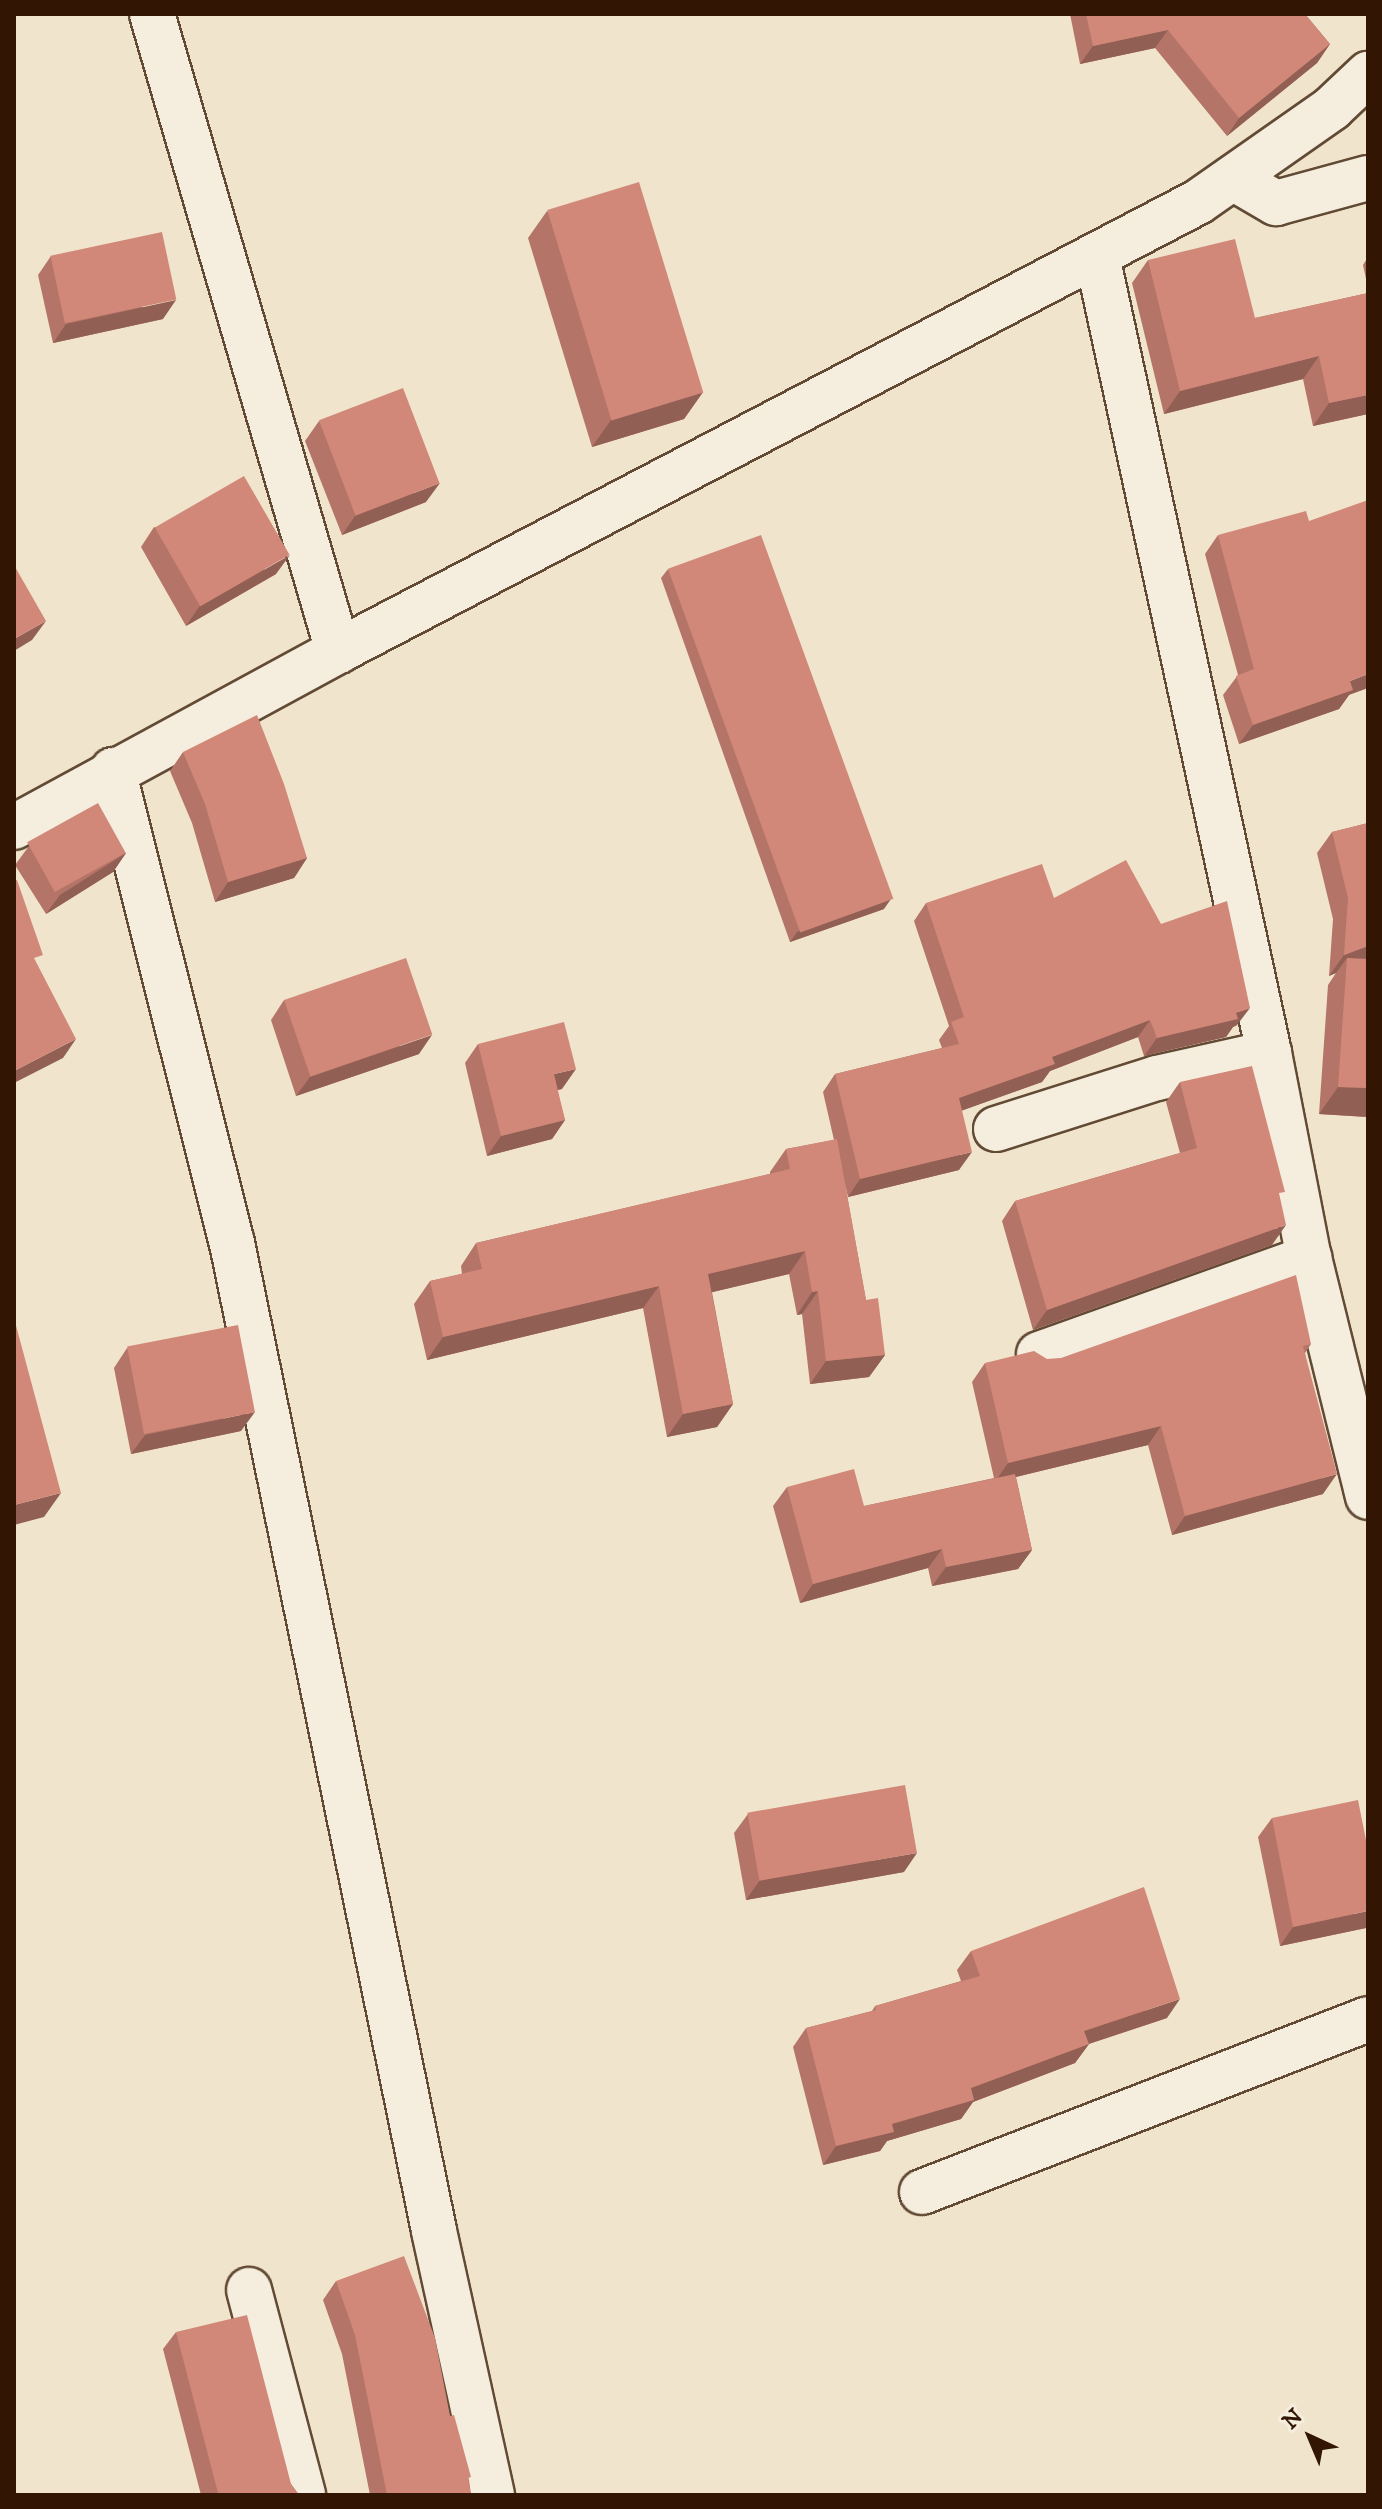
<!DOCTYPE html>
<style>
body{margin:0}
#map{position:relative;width:1382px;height:2509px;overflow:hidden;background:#f0e5cc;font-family:"IM FELL DW Pica",serif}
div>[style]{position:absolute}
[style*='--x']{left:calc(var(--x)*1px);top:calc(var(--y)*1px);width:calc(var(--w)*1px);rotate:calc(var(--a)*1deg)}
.roads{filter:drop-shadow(2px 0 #624a35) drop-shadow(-2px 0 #624a35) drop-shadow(0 2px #624a35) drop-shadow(0 -2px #624a35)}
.minor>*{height:44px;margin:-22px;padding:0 22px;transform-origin:22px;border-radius:22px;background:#f5eede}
.tertiary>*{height:44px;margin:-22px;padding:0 22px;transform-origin:22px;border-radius:22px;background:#f5eede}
.wall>*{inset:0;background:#b47568}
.shaded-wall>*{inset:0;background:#925f55}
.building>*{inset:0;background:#d18879;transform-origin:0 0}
span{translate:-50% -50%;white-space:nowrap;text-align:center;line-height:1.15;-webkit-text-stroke:6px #f5eede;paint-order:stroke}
.frame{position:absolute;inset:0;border:16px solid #321603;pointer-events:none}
.north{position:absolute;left:1270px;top:2397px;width:80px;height:80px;-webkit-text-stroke:6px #f5eede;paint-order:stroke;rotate:316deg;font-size:22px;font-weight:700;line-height:32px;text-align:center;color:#321603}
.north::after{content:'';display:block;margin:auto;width:28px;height:36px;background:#321603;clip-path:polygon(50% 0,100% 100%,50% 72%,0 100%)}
</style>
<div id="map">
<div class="roads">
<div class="minor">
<div style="--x:152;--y:14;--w:664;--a:73.72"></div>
<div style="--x:1233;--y:178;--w:50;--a:30.2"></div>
<div style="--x:1276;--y:203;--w:95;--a:-15.2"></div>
<div style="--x:1097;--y:256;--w:815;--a:77.82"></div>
<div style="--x:1269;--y:1053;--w:209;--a:79"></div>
<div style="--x:1309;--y:1258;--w:246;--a:76.1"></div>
<div style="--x:113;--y:770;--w:488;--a:75.9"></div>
<div style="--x:232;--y:1243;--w:1008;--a:78.44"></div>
<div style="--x:434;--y:2231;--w:270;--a:77.6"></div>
<div style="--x:996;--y:1129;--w:169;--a:-17.6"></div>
<div style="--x:1157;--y:1078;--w:115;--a:-12.6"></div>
<div style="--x:1039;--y:1354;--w:287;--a:-19.6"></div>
<div style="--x:922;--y:2192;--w:478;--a:-21.2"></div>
<div style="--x:249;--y:2290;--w:212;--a:75.2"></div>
</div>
<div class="tertiary">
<div style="--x:14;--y:827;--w:369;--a:-28.5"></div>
<div style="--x:338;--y:651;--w:970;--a:-27.57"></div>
<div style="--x:1198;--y:202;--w:164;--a:-35"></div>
<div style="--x:1332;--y:108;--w:50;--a:-43.4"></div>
</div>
</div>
<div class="wall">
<div style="clip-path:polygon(1070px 14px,1305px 14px,1330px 44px,1317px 63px,1227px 136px,1155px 48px,1080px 64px)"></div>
<div style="clip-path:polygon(547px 211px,703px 392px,684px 419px,592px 447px,528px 238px)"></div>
<div style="clip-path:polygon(51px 256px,163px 319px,53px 343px,38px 275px)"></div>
<div style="clip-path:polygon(1368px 257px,1368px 288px,1363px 265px)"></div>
<div style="clip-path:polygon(1148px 260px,1255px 318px,1368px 293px,1368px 414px,1313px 426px,1303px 379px,1164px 414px,1132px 283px)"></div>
<div style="clip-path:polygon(319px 421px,426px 502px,342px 535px,305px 441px)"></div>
<div style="clip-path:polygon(154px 527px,276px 574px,186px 626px,141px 547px)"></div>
<div style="clip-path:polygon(1218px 535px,1349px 695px,1339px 709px,1239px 744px,1223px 695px,1238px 675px,1205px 554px)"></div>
<div style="clip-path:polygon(668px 569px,884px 909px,790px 942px,661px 578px)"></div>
<div style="clip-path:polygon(183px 752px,307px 858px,294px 878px,215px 902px,192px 823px,170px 771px)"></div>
<div style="clip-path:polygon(1368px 823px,1368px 1117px,1319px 1114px,1328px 985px,1336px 973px,1329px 976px,1333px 919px,1317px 853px,1332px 832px)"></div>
<div style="clip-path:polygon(29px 846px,126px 853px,113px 872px,46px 914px,15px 865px)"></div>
<div style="clip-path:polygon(1054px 898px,1161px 924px,1237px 1025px,1233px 1027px,1226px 1037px,1144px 1056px,1138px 1037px,1050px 1071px,1042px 1082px,962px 1110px,959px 1170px,848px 1197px,845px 1184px,866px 1300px,885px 1355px,869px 1377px,810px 1384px,802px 1314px,797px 1315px,789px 1274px,712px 1292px,733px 1404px,717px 1427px,667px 1437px,643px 1308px,427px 1360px,414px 1304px,430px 1281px,462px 1274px,461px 1266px,476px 1243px,770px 1174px,770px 1172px,786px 1149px,834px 1140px,823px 1092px,835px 1074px,942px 1048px,939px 1040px,949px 1026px,914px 921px,926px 903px)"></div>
<div style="clip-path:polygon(284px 1000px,419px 1054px,296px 1096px,271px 1020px)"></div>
<div style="clip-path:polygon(478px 1044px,562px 1089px,557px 1090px,565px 1120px,552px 1139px,487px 1156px,465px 1063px)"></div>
<div style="clip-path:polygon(1180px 1082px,1280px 1199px,1272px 1245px,1033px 1330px,1002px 1221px,1015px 1201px,1180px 1153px,1166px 1102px)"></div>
<div style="clip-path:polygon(1311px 1344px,1305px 1353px,1323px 1494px,1172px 1535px,1148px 1445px,1016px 1477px,1032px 1550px,1018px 1569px,932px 1586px,928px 1568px,800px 1603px,773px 1506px,787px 1487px,864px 1506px,994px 1478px,972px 1382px,985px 1363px)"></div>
<div style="clip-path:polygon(127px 1348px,241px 1431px,131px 1454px,114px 1368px)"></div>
<div style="clip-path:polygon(748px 1814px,904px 1872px,746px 1900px,734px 1833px)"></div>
<div style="clip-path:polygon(1272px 1818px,1366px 1928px,1280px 1946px,1258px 1837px)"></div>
<div style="clip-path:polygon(971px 1951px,1167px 2018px,1089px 2044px,1075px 2063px,973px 2102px,961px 2119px,887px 2141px,880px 2151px,823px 2165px,793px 2047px,806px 2028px,872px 2011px,875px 2006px,961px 1981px,957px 1970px)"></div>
<div style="clip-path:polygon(336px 2281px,450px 2416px,469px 2480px,471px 2495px,370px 2495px,342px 2354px,323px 2300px)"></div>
<div style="clip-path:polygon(176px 2332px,291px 2484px,299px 2495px,201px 2495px,163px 2349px)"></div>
</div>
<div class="shaded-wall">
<div style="clip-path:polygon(1168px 30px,1155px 48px,1080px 64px,1093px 46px)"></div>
<div style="clip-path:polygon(1330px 44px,1317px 63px,1227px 136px,1239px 118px)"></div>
<div style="clip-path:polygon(176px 300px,163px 319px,53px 343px,66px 324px)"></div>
<div style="clip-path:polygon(1319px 356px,1303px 379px,1164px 414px,1180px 391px)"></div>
<div style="clip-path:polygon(703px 392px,684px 419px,592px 447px,611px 420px)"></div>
<div style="clip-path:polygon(1368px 395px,1368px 414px,1313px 426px,1329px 403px)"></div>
<div style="clip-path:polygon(440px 483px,426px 502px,342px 535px,355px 516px)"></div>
<div style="clip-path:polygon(290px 555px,276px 574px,186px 626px,199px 607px)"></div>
<div style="clip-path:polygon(46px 621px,32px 640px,14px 651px,14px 639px)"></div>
<div style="clip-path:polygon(1368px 674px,1368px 688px,1349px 695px,1339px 709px,1239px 744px,1253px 725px,1350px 681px)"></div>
<div style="clip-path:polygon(126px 853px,113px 872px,46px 914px,60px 895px)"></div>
<div style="clip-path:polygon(307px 858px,294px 878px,215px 902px,228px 882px)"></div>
<div style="clip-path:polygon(891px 899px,884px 909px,790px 942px,797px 932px)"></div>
<div style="clip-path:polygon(1368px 946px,1368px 961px,1347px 958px,1336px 973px,1329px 976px,1344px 955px)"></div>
<div style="clip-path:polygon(1250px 1008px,1237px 1025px,1233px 1027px,1226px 1037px,1144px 1056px,1157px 1038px)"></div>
<div style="clip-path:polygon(1150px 1020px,1138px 1037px,1050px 1071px,1042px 1082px,947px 1116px,959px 1098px,1052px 1057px)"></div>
<div style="clip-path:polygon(432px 1035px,419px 1054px,296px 1096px,310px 1077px)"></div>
<div style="clip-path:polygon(76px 1039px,63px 1058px,14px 1083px,14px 1071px)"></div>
<div style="clip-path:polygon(576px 1069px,562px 1089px,540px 1094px,554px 1074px)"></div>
<div style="clip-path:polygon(1338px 1087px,1368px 1088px,1368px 1117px,1319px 1114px)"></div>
<div style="clip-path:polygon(565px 1120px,552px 1139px,487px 1156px,501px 1136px)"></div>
<div style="clip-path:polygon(972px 1152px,959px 1170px,848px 1197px,860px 1179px)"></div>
<div style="clip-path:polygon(1286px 1225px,1272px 1245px,1033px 1330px,1047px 1310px)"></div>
<div style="clip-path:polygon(805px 1251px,789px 1274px,692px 1297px,708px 1274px)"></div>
<div style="clip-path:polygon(659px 1286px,643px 1308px,427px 1360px,443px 1337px)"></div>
<div style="clip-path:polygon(818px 1291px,802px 1314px,797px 1315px,812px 1292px)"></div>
<div style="clip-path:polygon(885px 1355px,869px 1377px,810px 1384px,826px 1361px)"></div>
<div style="clip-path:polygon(733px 1404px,717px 1427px,667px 1437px,683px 1414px)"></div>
<div style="clip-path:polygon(255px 1412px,241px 1431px,131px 1454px,145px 1435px)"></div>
<div style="clip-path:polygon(1161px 1426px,1148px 1445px,995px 1482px,1008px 1463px)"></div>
<div style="clip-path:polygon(1337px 1474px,1323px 1494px,1172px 1535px,1185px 1516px)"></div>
<div style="clip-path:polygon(61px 1493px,44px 1517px,14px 1525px,14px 1505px)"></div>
<div style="clip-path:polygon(942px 1549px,928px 1568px,800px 1603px,813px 1584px)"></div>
<div style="clip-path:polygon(1032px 1550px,1018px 1569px,932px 1586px,946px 1567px)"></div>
<div style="clip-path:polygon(917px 1853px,904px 1872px,746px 1900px,760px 1880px)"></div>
<div style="clip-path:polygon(1368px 1911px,1368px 1926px,1366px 1928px,1280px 1946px,1293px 1927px)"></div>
<div style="clip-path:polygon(1180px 1999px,1167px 2018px,1070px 2050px,1084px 2031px)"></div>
<div style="clip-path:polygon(1089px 2044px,1075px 2063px,973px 2102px,961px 2119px,887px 2141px,880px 2151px,823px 2165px,836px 2146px,892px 2124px,971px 2088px)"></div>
</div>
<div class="building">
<div style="clip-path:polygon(1086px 14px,1305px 14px,1330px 44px,1239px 118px,1168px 30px,1093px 46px)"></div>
<div style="left:639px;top:182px;width:220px;height:96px;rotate:73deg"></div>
<div style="left:162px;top:232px;width:69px;height:114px;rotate:78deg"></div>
<div style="clip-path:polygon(1235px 239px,1255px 318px,1368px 293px,1368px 395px,1329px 403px,1319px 356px,1180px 391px,1148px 260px)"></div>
<div style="left:403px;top:388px;width:102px;height:90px;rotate:69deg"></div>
<div style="left:244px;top:476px;width:91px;height:103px;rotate:60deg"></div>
<div style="clip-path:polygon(1368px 500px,1368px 674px,1350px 681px,1353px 690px,1253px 725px,1236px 676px,1254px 669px,1218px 535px,1306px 511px,1309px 521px)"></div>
<div style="left:761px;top:535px;width:387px;height:99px;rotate:70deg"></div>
<div style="clip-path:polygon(14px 565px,46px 621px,14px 639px)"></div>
<div style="clip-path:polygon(257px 715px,284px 784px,307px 858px,228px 882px,205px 804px,183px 752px)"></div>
<div style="left:98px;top:803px;width:57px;height:81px;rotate:61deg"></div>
<div style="clip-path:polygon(1368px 823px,1368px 946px,1344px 955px,1348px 898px,1332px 832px)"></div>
<div style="clip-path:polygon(1126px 860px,1161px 924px,1227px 901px,1250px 1008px,1236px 1013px,1238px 1019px,1157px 1038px,1150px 1020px,1052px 1057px,1055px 1064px,959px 1098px,972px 1152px,860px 1179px,835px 1074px,959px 1044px,951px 1022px,964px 1017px,926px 903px,1042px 864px,1054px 898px)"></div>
<div style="clip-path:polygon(17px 880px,43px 955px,34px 958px,76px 1039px,14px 1071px,14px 881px)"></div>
<div style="left:406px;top:958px;width:81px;height:129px;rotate:71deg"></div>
<div style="clip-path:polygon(1347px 958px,1368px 959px,1368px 1088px,1338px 1087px)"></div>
<div style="clip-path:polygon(564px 1022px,576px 1069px,554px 1074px,565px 1120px,501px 1136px,478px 1044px)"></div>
<div style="clip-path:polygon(1252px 1066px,1285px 1192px,1279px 1193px,1286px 1225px,1047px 1310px,1015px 1201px,1197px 1148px,1180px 1082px)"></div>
<div style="clip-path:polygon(837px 1139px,866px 1300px,878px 1298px,885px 1355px,826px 1361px,818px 1291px,812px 1292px,805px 1251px,708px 1274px,733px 1404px,683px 1414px,659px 1286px,443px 1337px,430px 1281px,482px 1269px,476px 1243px,790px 1169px,786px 1149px)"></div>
<div style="clip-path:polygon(1296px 1275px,1311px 1344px,1303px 1346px,1337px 1474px,1185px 1516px,1161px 1426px,1008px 1463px,985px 1363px,1034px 1351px,1047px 1359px,1061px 1358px)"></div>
<div style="clip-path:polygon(14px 1318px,61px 1493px,14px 1505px)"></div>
<div style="left:238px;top:1325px;width:89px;height:113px;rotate:79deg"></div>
<div style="clip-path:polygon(854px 1469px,864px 1506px,1015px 1474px,1032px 1550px,946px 1567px,942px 1549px,813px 1584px,787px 1487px)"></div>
<div style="left:905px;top:1785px;width:69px;height:160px;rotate:80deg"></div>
<div style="clip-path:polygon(1358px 1800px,1368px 1850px,1368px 1911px,1293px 1927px,1272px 1818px)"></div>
<div style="clip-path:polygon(1144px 1887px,1180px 1999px,1084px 2031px,1089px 2044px,971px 2088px,974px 2100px,892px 2124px,894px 2132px,836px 2146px,806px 2028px,876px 2010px,875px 2006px,980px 1976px,971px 1951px)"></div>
<div style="clip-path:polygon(404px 2256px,435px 2338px,450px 2416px,454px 2415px,471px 2477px,468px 2478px,471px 2495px,387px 2495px,355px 2335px,336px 2281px)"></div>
<div style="clip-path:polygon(247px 2315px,291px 2484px,299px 2495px,213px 2495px,218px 2493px,176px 2332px)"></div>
</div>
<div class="frame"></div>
<div class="north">N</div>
</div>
